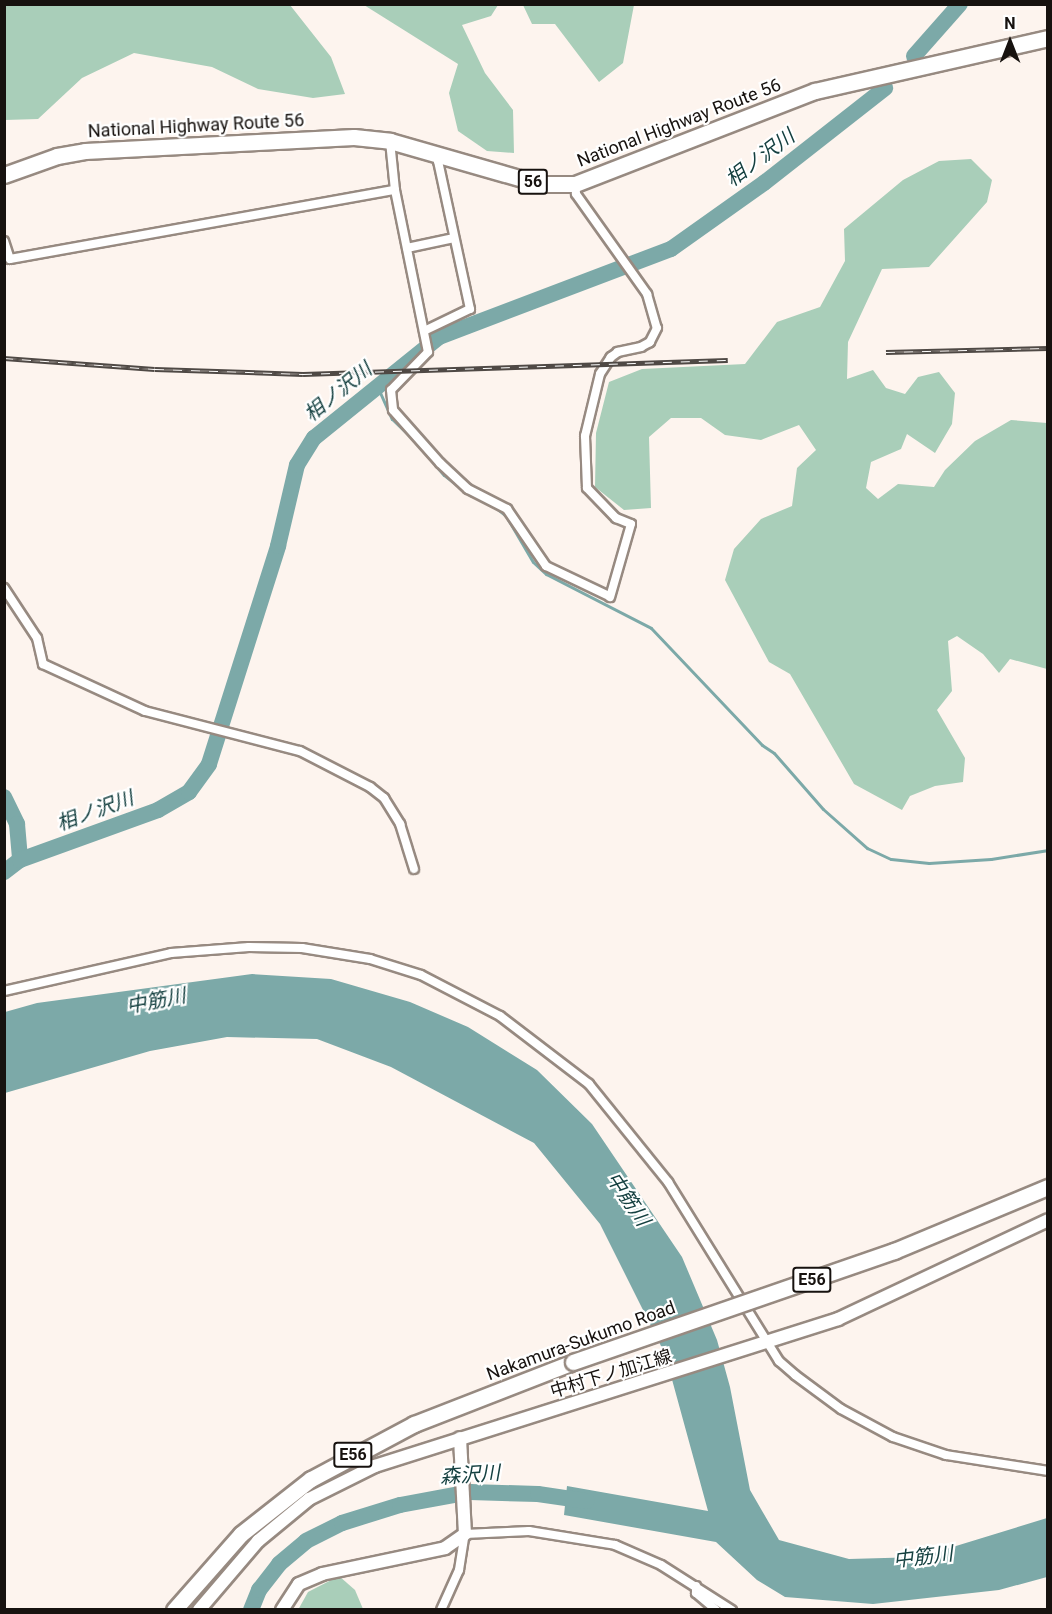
<!DOCTYPE html>
<meta charset="utf-8">
<style>
body{margin:0}
#map{position:relative;width:1052px;height:1614px;overflow:hidden;background:#fdf4ee;font-family:Roboto,"Noto Sans JP",sans-serif}
div>[style]{position:absolute}
[style*='--x']{left:calc(var(--x)*1px);top:calc(var(--y)*1px);width:calc(var(--w)*1px);rotate:calc(var(--a)*1deg)}
.forest>*{inset:0;background:#a9ceb9}
.water>*{inset:0;background:#7ca9a8}
.stream>*{height:3px;margin:-1.5px;padding:0 1.5px;transform-origin:1.5px;border-radius:1.5px;background:#7ca9a8}
.river>*{height:16px;margin:-8px;padding:0 8px;transform-origin:8px;border-radius:8px;background:#7ca9a8}
.roads{filter:drop-shadow(2px 0 #978a81) drop-shadow(-2px 0 #978a81) drop-shadow(0 2px #978a81) drop-shadow(0 -2px #978a81)}
.street>*{height:8px;margin:-4px;padding:0 4px;transform-origin:4px;border-radius:4px;background:#fff}
.secondary>*{height:12px;margin:-6px;padding:0 6px;transform-origin:6px;border-radius:6px;background:#fff}
.highway>*{height:15px;margin:-7.5px;padding:0 7.5px;transform-origin:7.5px;border-radius:7.5px;background:#fff}
.rail>*{height:5px;margin-top:-2.5px;transform-origin:0;background:repeating-linear-gradient(90deg,#fff 0 9px,#4f4945 0 18px);box-sizing:border-box;border-block:2px solid #4f4945}
.bridges{filter:drop-shadow(2px 0 #978a81) drop-shadow(-2px 0 #978a81) drop-shadow(0 2px #978a81) drop-shadow(0 -2px #978a81)}
.highway-bridge>*{height:15px;margin:-7.5px;padding:0 7.5px;transform-origin:7.5px;border-radius:7.5px;background:#fff}
span{translate:-50% -50%;white-space:nowrap;text-align:center;line-height:1.15;-webkit-text-stroke:4.5px #fff;paint-order:stroke}
.shield-label span{padding:2px 4px;background:#fff;border:2px solid;border-radius:4px;-webkit-text-stroke-width:0}
.shield-label{font-size:16px;color:#17120f;font-weight:700}
.street-label{font-size:18px;color:#17120f}
.water-label{font-size:20px;color:#154040;font-style:italic}
.frame{position:absolute;inset:0;border:6px solid #17120f;pointer-events:none}
.north{position:absolute;left:980px;top:12px;width:60px;height:60px;-webkit-text-stroke:4px #fff;paint-order:stroke;rotate:0deg;font-size:16px;font-weight:700;line-height:24px;text-align:center;color:#17120f}
.north::after{content:'';display:block;margin:auto;width:21px;height:27px;background:#17120f;clip-path:polygon(50% 0,100% 100%,50% 72%,0 100%)}
</style>
<div id="map">
<div class="forest">
<div style="clip-path:polygon(5px 4px,290px 5px,331px 57px,345px 94px,313px 98px,258px 89px,212px 67px,134px 53px,82px 78px,38px 119px,5px 120px)"></div>
<div style="clip-path:polygon(364px 5px,498px 5px,491px 16px,462px 25px,485px 73px,513px 110px,514px 153px,487px 151px,458px 131px,449px 93px,458px 64px)"></div>
<div style="clip-path:polygon(523px 5px,634px 5px,623px 63px,599px 82px,555px 24px,532px 24px)"></div>
<div style="clip-path:polygon(971px 159px,992px 180px,987px 202px,929px 267px,882px 269px,848px 342px,847px 379px,873px 370px,886px 388px,905px 394px,918px 377px,939px 372px,955px 393px,952px 424px,935px 453px,907px 434px,901px 449px,871px 462px,866px 488px,878px 499px,898px 484px,934px 487px,945px 470px,975px 441px,1011px 420px,1047px 423px,1047px 669px,1010px 659px,999px 673px,983px 654px,957px 636px,948px 641px,952px 691px,937px 710px,965px 758px,963px 782px,935px 786px,910px 796px,902px 810px,854px 784px,790px 674px,769px 662px,725px 580px,734px 549px,761px 519px,792px 506px,797px 468px,816px 450px,799px 425px,761px 440px,725px 435px,701px 418px,671px 418px,649px 437px,651px 508px,624px 510px,595px 487px,596px 433px,609px 382px,642px 369px,745px 364px,777px 322px,820px 307px,845px 261px,844px 229px,903px 180px,939px 161px)"></div>
<div style="clip-path:polygon(339px 1576px,355px 1590px,363px 1609px,298px 1610px,308px 1592px)"></div>
</div>
<div class="water">
<div style="clip-path:polygon(252px 974px,331px 979px,410px 1002px,468px 1027px,537px 1070px,592px 1124px,682px 1257px,717px 1340px,730px 1387px,750px 1490px,779px 1540px,849px 1559px,920px 1557px,1047px 1518px,1047px 1577px,999px 1590px,873px 1604px,785px 1597px,757px 1580px,716px 1542px,564px 1515px,567px 1486px,708px 1511px,665px 1354px,600px 1224px,534px 1143px,391px 1067px,317px 1039px,227px 1037px,150px 1051px,5px 1093px,5px 1012px,37px 1003px)"></div>
</div>
<div class="stream">
<div style="--x:378;--y:388;--w:34;--a:66"></div>
<div style="--x:392;--y:419;--w:37;--a:44"></div>
<div style="--x:427;--y:455;--w:26;--a:50"></div>
<div style="--x:444;--y:475;--w:33;--a:38"></div>
<div style="--x:495;--y:507;--w:14;--a:39"></div>
<div style="--x:506;--y:516;--w:53;--a:59.6"></div>
<div style="--x:533;--y:562;--w:18;--a:43"></div>
<div style="--x:546;--y:574;--w:118;--a:27.2"></div>
<div style="--x:651;--y:628;--w:161;--a:46.5"></div>
<div style="--x:762;--y:745;--w:14;--a:34"></div>
<div style="--x:774;--y:753;--w:74;--a:48.8"></div>
<div style="--x:823;--y:809;--w:59;--a:41.6"></div>
<div style="--x:867;--y:848;--w:26;--a:25"></div>
<div style="--x:891;--y:859;--w:38;--a:6"></div>
<div style="--x:929;--y:863;--w:62;--a:-3.7"></div>
<div style="--x:991;--y:859;--w:58;--a:-9"></div>
</div>
<div class="river">
<div style="--x:914;--y:56;--w:69;--a:-48.5"></div>
<div style="--x:4;--y:797;--w:30;--a:64"></div>
<div style="--x:17;--y:824;--w:36;--a:85"></div>
<div style="--x:4;--y:872;--w:20;--a:-37"></div>
<div style="--x:20;--y:860;--w:147;--a:-19.9"></div>
<div style="--x:158;--y:810;--w:36;--a:-30"></div>
<div style="--x:189;--y:792;--w:34;--a:-54"></div>
<div style="--x:209;--y:764;--w:229;--a:-72.4"></div>
<div style="--x:278;--y:546;--w:83;--a:-76.8"></div>
<div style="--x:297;--y:465;--w:32;--a:-58"></div>
<div style="--x:314;--y:438;--w:161;--a:-38.9"></div>
<div style="--x:439;--y:337;--w:248;--a:-20.8"></div>
<div style="--x:671;--y:249;--w:114;--a:-35.4"></div>
<div style="--x:764;--y:183;--w:154;--a:-38.1"></div>
<div style="--x:251;--y:1610;--w:22;--a:-68"></div>
<div style="--x:259;--y:1590;--w:33;--a:-52"></div>
<div style="--x:279;--y:1564;--w:35;--a:-40"></div>
<div style="--x:306;--y:1541;--w:40;--a:-26.6"></div>
<div style="--x:342;--y:1523;--w:61;--a:-17.2"></div>
<div style="--x:400;--y:1505;--w:71;--a:-10.5"></div>
<div style="--x:470;--y:1492;--w:68;--a:1.7"></div>
<div style="--x:538;--y:1494;--w:49;--a:8.3"></div>
</div>
<div class="roads">
<div class="street">
<div style="--x:390;--y:141;--w:49;--a:84.2"></div>
<div style="--x:395;--y:190;--w:165;--a:78.5"></div>
<div style="--x:428;--y:352;--w:53;--a:134.2"></div>
<div style="--x:391;--y:390;--w:20;--a:84"></div>
<div style="--x:393;--y:410;--w:71;--a:48.4"></div>
<div style="--x:440;--y:463;--w:38;--a:43"></div>
<div style="--x:468;--y:489;--w:44;--a:27.1"></div>
<div style="--x:507;--y:509;--w:69;--a:55.6"></div>
<div style="--x:546;--y:566;--w:70;--a:25.5"></div>
<div style="--x:575;--y:184;--w:10;--a:84"></div>
<div style="--x:576;--y:194;--w:123;--a:54.6"></div>
<div style="--x:647;--y:294;--w:35;--a:74"></div>
<div style="--x:657;--y:328;--w:16;--a:117"></div>
<div style="--x:650;--y:342;--w:10;--a:151"></div>
<div style="--x:641;--y:347;--w:24;--a:168"></div>
<div style="--x:618;--y:352;--w:9;--a:144"></div>
<div style="--x:611;--y:357;--w:20;--a:123"></div>
<div style="--x:600;--y:374;--w:64;--a:103.6"></div>
<div style="--x:585;--y:436;--w:52;--a:87.8"></div>
<div style="--x:587;--y:488;--w:42;--a:46"></div>
<div style="--x:616;--y:518;--w:16;--a:22"></div>
<div style="--x:631;--y:524;--w:76;--a:106"></div>
<div style="--x:4;--y:241;--w:19;--a:72"></div>
<div style="--x:10;--y:259;--w:391;--a:-10.2"></div>
<div style="--x:407;--y:248;--w:48;--a:-12"></div>
<div style="--x:424;--y:331;--w:51;--a:-25.6"></div>
<div style="--x:470;--y:309;--w:151;--a:-102.2"></div>
<div style="--x:438;--y:161;--w:6;--a:-72"></div>
<div style="--x:4;--y:588;--w:60;--a:56.6"></div>
<div style="--x:37;--y:638;--w:27;--a:77"></div>
<div style="--x:43;--y:664;--w:112;--a:24.7"></div>
<div style="--x:145;--y:711;--w:160;--a:14.5"></div>
<div style="--x:300;--y:751;--w:79;--a:27.2"></div>
<div style="--x:370;--y:787;--w:18;--a:38"></div>
<div style="--x:384;--y:798;--w:31;--a:58"></div>
<div style="--x:400;--y:824;--w:47;--a:72.7"></div>
<div style="--x:4;--y:991;--w:171;--a:-12.8"></div>
<div style="--x:171;--y:953;--w:78;--a:-4.4"></div>
<div style="--x:249;--y:947;--w:53;--a:1.1"></div>
<div style="--x:302;--y:948;--w:69;--a:9.2"></div>
<div style="--x:370;--y:959;--w:53;--a:17.4"></div>
<div style="--x:421;--y:975;--w:89;--a:27.4"></div>
<div style="--x:500;--y:1016;--w:112;--a:37.4"></div>
<div style="--x:589;--y:1084;--w:126;--a:51.1"></div>
<div style="--x:668;--y:1182;--w:211;--a:58.2"></div>
<div style="--x:779;--y:1361;--w:21;--a:41"></div>
<div style="--x:795;--y:1375;--w:57;--a:36.5"></div>
<div style="--x:841;--y:1409;--w:59;--a:28.3"></div>
<div style="--x:893;--y:1437;--w:56;--a:18.8"></div>
<div style="--x:946;--y:1455;--w:103;--a:8.9"></div>
<div style="--x:696;--y:1586;--w:7;--a:90"></div>
<div style="--x:696;--y:1593;--w:26;--a:40"></div>
<div style="--x:441;--y:1610;--w:44;--a:-65.8"></div>
<div style="--x:459;--y:1570;--w:36;--a:-81"></div>
<div style="--x:465;--y:1534;--w:64;--a:-2.7"></div>
<div style="--x:529;--y:1531;--w:87;--a:9.2"></div>
<div style="--x:615;--y:1545;--w:50;--a:23.5"></div>
<div style="--x:661;--y:1565;--w:84;--a:32.4"></div>
</div>
<div class="secondary">
<div style="--x:199;--y:1610;--w:91;--a:-49.5"></div>
<div style="--x:258;--y:1541;--w:66;--a:-39.5"></div>
<div style="--x:309;--y:1499;--w:74;--a:-26.6"></div>
<div style="--x:375;--y:1466;--w:486;--a:-17.6"></div>
<div style="--x:838;--y:1319;--w:232;--a:-25.2"></div>
<div style="--x:282;--y:1610;--w:31;--a:-57"></div>
<div style="--x:299;--y:1584;--w:25;--a:-23"></div>
<div style="--x:322;--y:1574;--w:126;--a:-11.9"></div>
<div style="--x:445;--y:1548;--w:24;--a:-35"></div>
<div style="--x:465;--y:1534;--w:96;--a:-93"></div>
</div>
<div class="highway">
<div style="--x:4;--y:175;--w:56;--a:-19.7"></div>
<div style="--x:57;--y:156;--w:28;--a:-10"></div>
<div style="--x:85;--y:151;--w:269;--a:-3"></div>
<div style="--x:354;--y:137;--w:36;--a:6"></div>
<div style="--x:390;--y:141;--w:156;--a:16"></div>
<div style="--x:540;--y:184;--w:35;--a:0"></div>
<div style="--x:575;--y:184;--w:257;--a:-21.2"></div>
<div style="--x:815;--y:91;--w:239;--a:-12.8"></div>
<div style="--x:174;--y:1610;--w:101;--a:-48.6"></div>
<div style="--x:241;--y:1534;--w:89;--a:-38.2"></div>
<div style="--x:311;--y:1479;--w:117;--a:-28.1"></div>
<div style="--x:414;--y:1424;--w:171;--a:-21.3"></div>
</div>
</div>
<div class="rail">
<div style="--x:886;--y:352;--w:162;--a:-1.4"></div>
<div style="--x:4;--y:358;--w:151;--a:4.2"></div>
<div style="--x:155;--y:369;--w:148;--a:1.9"></div>
<div style="--x:303;--y:374;--w:425;--a:-1.9"></div>
</div>
<div class="bridges">
<div class="highway-bridge">
<div style="--x:573;--y:1362;--w:340;--a:-19.1"></div>
<div style="--x:894;--y:1251;--w:167;--a:-22.6"></div>
</div>
</div>
<div class="shield-label">
<span style="left:533px;top:182px">56</span>
<span style="left:812px;top:1280px">E56</span>
<span style="left:353px;top:1455px">E56</span>
</div>
<div class="street-label">
<span style="left:679px;top:123px;rotate:-21deg">National Highway Route 56</span>
<span style="left:196px;top:126px;rotate:-3deg">National Highway Route 56</span>
<span style="left:581px;top:1341px;rotate:-20deg">Nakamura-Sukumo Road</span>
<span style="left:611px;top:1374px;rotate:-17deg">中村下ノ加江線</span>
</div>
<div class="water-label">
<span style="left:760px;top:158px;rotate:-37deg">相ノ沢川</span>
<span style="left:338px;top:392px;rotate:-39deg">相ノ沢川</span>
<span style="left:95px;top:811px;rotate:-20deg">相ノ沢川</span>
<span style="left:156px;top:1001px;rotate:-11deg">中筋川</span>
<span style="left:628px;top:1199px;rotate:56deg">中筋川</span>
<span style="left:470px;top:1475px;rotate:-4deg">森沢川</span>
<span style="left:923px;top:1557px;rotate:-7deg">中筋川</span>
</div>
<div class="frame"></div>
<div class="north">N</div>
</div>
